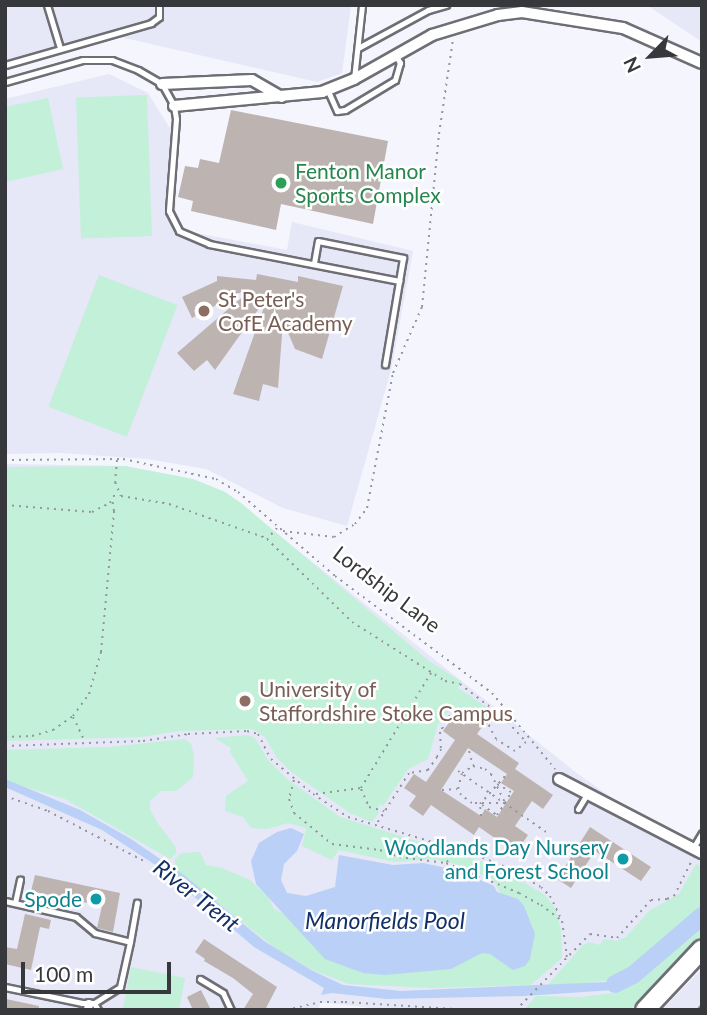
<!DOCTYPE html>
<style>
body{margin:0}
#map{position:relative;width:707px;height:1015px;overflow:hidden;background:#f5f5fe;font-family:Lato,sans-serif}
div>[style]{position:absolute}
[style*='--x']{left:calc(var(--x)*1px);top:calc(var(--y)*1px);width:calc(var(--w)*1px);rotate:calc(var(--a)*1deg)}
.built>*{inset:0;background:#e6e7f7}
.green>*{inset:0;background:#c2f0d9;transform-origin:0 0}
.water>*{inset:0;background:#bad0f6}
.river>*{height:18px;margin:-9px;padding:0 9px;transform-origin:9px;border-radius:9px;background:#bad0f6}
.building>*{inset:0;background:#bdb4b2}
.path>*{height:2px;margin-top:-1px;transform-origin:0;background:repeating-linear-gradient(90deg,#96979d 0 2px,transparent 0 7px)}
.roads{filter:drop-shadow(2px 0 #6e6e75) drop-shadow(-2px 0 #6e6e75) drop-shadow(0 2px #6e6e75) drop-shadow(0 -2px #6e6e75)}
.service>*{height:5px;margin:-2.5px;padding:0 2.5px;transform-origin:2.5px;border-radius:2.5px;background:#fff}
.pedestrian>*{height:8px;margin:-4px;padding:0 4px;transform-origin:4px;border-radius:4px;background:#fff}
.minor>*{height:10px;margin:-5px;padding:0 5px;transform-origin:5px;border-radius:5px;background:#fff}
.trunk>*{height:18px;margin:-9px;padding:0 9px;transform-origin:9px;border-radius:9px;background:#fff}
.rail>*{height:2.5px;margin:-1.25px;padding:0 1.25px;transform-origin:1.25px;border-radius:1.25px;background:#84858b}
.dots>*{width:19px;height:19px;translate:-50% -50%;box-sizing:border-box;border:4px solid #fff;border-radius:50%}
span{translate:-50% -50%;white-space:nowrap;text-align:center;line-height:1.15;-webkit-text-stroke:5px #fff;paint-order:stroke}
.leisure-label{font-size:21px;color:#27864d}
.left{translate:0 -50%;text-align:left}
.education-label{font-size:21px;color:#785e54}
.street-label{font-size:21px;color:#37383b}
.culture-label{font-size:21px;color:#0d838f}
.right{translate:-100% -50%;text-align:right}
.water-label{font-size:23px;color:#123067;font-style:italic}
.frame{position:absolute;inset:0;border:7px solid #37383b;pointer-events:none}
.north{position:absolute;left:616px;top:21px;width:70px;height:70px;-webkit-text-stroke:5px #fff;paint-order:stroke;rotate:245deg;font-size:19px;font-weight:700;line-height:28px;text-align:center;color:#37383b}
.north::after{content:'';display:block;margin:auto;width:24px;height:32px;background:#37383b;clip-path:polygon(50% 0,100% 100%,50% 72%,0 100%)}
.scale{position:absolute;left:21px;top:962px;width:150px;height:32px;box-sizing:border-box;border:4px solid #37383b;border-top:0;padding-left:9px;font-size:21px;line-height:24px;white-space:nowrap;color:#37383b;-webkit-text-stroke:5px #fff;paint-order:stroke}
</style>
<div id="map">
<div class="built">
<div style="clip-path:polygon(5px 5px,351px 5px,342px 73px,317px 82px,116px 36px,5px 67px)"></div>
<div style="clip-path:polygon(647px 5px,702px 5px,702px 42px,657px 12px)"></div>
<div style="clip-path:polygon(109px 74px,148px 93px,169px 127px,180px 128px,175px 215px,185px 231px,287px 250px,292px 222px,413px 251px,391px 370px,347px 526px,283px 508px,206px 469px,148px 459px,61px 453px,5px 454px,5px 99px)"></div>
<div style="clip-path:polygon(5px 464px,125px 466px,193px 479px,225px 492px,574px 771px,702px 862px,702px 934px,630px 1010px,389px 1010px,320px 1002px,319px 1010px,5px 1010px)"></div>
<div style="clip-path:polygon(702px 969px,702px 1010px,662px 1010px,689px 982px)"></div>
</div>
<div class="green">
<div style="left:147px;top:95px;width:141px;height:71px;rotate:88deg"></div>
<div style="clip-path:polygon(48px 98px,63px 169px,5px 182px,5px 107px)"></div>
<div style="left:99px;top:275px;width:84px;height:141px;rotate:21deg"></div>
<div style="clip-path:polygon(125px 466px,193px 479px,225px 492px,241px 503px,429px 661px,462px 682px,458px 688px,485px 706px,491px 713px,489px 718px,472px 707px,459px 708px,446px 713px,438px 724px,428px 759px,408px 769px,383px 806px,379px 804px,378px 814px,372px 822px,350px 813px,290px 771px,277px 758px,265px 737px,252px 729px,179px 731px,141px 737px,5px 741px,5px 467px)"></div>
<div style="clip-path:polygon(248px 735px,255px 738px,268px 760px,287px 779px,340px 817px,496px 866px,545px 895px,555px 908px,561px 930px,562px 958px,531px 985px,432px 988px,349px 984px,310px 969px,278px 950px,176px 871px,175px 859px,181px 853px,200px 852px,206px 865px,222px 868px,250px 880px,268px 897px,274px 909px,316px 928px,512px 917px,493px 879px,453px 863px,431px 859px,395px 862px,339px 850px,332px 860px,302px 846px,306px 828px,288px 823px,268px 829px,251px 828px,243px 817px,225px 811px,226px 796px,248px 781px,230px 752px,231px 748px,214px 738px)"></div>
<div style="clip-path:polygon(185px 739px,191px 744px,194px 755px,193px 777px,176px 791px,161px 791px,150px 801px,150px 809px,157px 822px,176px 848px,176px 854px,170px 859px,65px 799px,5px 781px,5px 750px,110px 747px)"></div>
<div style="clip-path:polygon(696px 864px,702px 867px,702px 911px,645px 959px,613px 980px,546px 987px,583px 945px,589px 942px,599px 945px,604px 939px,615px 941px,626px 937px,649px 911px,679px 894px)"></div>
<div style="clip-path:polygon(702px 922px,702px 939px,630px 1010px,524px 1010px,536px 996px,580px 997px,613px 993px,683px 933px)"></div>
<div style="clip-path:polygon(131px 967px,185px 978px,179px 1010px,123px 1008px)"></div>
</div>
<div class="water">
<div style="clip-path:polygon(5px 779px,80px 810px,131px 839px,185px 876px,264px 941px,311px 970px,343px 985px,401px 991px,608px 982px,631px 970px,642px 975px,629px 984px,613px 990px,524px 996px,387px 999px,332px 993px,321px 995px,324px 988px,254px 947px,219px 917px,207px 914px,210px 910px,157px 866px,102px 830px,5px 787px)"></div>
<div style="clip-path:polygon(291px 828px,304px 834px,297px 851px,284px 864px,281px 880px,287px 893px,306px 896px,335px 887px,339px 855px,393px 865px,423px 863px,460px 871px,494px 886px,497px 892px,518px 899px,524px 906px,535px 934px,530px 959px,525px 966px,513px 970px,490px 954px,482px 953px,451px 969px,384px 975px,363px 973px,325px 959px,256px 884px,251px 861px,259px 843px,277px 832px)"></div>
</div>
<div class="river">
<div style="--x:615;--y:984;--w:20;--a:-27"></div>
<div style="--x:633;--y:975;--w:91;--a:-40.5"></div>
</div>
<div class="building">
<div style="clip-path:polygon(231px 110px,388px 141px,373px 224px,281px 204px,276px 230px,191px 211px,193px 201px,178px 197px,185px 166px,198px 168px,200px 159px,219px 163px)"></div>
<div style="clip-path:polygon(257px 274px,298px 282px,298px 276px,343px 286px,322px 359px,295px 349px,283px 321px,278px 388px,263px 384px,259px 401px,233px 394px,268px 296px,215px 370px,207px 360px,194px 371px,177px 353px,247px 293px,245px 290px,192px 318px,182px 297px,217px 281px,217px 276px,256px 280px)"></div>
<div style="clip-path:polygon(evenodd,472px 714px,485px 723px,477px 734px,519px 763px,515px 769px,553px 795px,543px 809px,532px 801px,515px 826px,528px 835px,516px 853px,479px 827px,474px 835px,431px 805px,423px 816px,409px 806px,416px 796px,404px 788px,414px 774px,426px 782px,455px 740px,443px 731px,453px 717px,464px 725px,472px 714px,468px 748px,507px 774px,501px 783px,514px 791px,497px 817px,485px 809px,481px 816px,441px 790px,468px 748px)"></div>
<div style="clip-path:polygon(590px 827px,651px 867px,641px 881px,595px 851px,571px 888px,557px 879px)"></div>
<div style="clip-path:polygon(35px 875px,120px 893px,113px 932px,97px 928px,102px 906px,31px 891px)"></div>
<div style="clip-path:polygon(25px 914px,51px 920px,49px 929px,40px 927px,31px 970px,5px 964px,5px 947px,17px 949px)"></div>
<div style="clip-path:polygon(204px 939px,277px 987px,265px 1010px,243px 1010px,253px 994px,233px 978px,204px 961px,205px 959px,195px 952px)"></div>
<div style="clip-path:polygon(201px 990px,211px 1010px,193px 1010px,187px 997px)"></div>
<div style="clip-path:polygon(6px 999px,39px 1006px,39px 1010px,5px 1010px)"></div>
</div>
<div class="path">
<div style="--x:5;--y:460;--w:118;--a:-0.5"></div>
<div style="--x:123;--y:459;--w:95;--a:12.1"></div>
<div style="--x:216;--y:479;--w:26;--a:31"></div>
<div style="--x:238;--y:492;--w:128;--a:40.9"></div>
<div style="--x:335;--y:576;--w:196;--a:36.7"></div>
<div style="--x:492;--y:693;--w:99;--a:50.3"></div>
<div style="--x:117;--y:460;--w:22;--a:95"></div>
<div style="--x:115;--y:482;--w:15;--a:67"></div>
<div style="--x:121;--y:496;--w:49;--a:9.5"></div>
<div style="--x:169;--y:504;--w:103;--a:19.3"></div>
<div style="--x:5;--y:505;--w:87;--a:4.6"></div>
<div style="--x:92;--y:512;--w:20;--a:-27"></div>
<div style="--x:110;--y:503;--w:13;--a:-61"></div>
<div style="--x:277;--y:528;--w:15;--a:132"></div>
<div style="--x:267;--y:539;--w:119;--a:44.3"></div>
<div style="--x:352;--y:622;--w:110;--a:32.4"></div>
<div style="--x:445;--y:681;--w:15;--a:11"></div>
<div style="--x:460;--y:684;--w:54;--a:37.5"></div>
<div style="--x:503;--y:717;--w:34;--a:47"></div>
<div style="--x:526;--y:742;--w:14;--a:141"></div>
<div style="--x:515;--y:751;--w:22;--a:-148"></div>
<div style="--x:496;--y:739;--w:18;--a:-117"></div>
<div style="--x:488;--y:723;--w:21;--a:-145"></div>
<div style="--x:471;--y:711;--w:21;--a:169"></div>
<div style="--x:450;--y:715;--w:20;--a:120"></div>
<div style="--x:440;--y:732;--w:17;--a:87"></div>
<div style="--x:441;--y:749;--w:9;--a:117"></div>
<div style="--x:437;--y:757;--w:16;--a:125"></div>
<div style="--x:428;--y:770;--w:19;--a:171"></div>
<div style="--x:409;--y:773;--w:62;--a:122.4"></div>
<div style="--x:283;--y:531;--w:51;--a:6.7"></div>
<div style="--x:334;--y:537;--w:25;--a:-32"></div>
<div style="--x:355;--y:524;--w:20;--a:-53"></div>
<div style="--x:367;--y:508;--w:137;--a:-79.1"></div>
<div style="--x:393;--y:373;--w:72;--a:-66.3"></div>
<div style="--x:422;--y:307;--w:174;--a:-84.4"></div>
<div style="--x:439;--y:134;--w:96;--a:-81.6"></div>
<div style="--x:73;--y:717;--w:25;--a:64"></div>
<div style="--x:5;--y:737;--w:27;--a:-2"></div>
<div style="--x:32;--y:736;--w:22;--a:-16"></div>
<div style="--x:53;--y:730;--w:24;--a:-35"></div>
<div style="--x:73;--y:716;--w:27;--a:-54"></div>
<div style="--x:89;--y:694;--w:44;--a:-74.1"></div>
<div style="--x:101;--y:652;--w:142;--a:-84.7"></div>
<div style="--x:114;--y:511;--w:13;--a:-99"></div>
<div style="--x:5;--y:746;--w:138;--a:-2.1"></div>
<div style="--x:143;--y:741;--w:46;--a:-8.8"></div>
<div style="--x:188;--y:734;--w:59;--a:-2.9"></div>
<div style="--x:247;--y:731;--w:11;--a:15"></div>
<div style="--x:258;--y:734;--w:28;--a:63"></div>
<div style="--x:271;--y:759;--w:55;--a:39.8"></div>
<div style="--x:313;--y:794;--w:42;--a:33.3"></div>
<div style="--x:348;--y:817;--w:134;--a:16.5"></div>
<div style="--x:476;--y:855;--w:35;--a:22"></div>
<div style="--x:509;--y:868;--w:37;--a:31"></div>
<div style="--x:541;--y:887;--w:13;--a:45"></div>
<div style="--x:550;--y:896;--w:28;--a:64"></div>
<div style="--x:562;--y:921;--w:34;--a:82"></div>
<div style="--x:567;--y:955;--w:6;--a:108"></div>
<div style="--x:469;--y:751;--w:15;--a:74"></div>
<div style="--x:473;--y:766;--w:12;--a:14"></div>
<div style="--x:485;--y:769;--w:8;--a:40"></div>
<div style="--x:491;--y:774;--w:32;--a:64"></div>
<div style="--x:505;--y:803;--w:33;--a:180"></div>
<div style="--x:472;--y:803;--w:14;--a:-144"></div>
<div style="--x:461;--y:795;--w:7;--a:-117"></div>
<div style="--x:458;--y:789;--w:16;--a:-76"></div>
<div style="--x:462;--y:773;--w:13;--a:-32"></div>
<div style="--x:458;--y:771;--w:107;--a:34.7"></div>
<div style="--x:294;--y:780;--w:20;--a:105"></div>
<div style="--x:289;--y:799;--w:15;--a:70"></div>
<div style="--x:294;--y:813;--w:49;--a:39.2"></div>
<div style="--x:332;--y:844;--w:48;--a:7.1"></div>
<div style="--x:380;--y:850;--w:20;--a:20"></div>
<div style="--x:399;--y:857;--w:47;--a:7.3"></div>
<div style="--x:446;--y:863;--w:79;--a:22.3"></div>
<div style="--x:519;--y:893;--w:25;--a:29"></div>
<div style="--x:541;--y:905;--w:25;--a:37"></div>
<div style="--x:361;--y:789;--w:20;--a:66"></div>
<div style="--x:369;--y:807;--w:16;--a:15"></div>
<div style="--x:442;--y:790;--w:15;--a:-4"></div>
<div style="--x:316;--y:794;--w:45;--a:-7.6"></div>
<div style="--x:361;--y:788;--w:135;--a:-58.7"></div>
<div style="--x:5;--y:796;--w:46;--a:19.2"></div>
<div style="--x:48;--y:811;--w:110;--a:27.5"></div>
<div style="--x:482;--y:805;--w:18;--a:34"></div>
<div style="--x:497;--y:815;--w:14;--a:-56"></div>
<div style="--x:505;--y:803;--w:13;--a:-61"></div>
<div style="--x:511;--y:792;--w:16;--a:-150"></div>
<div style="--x:481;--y:816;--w:12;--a:-95"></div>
<div style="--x:480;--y:804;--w:40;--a:-48"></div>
<div style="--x:447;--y:862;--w:15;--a:-53"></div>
<div style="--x:531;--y:879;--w:13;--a:-61"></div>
<div style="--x:286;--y:1010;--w:35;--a:-13"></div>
<div style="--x:320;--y:1002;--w:25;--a:0"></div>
<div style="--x:345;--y:1002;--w:125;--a:3.7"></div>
<div style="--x:516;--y:1010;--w:106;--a:-45.8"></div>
<div style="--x:590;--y:934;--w:27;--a:8"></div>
<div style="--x:617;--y:938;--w:51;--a:-48.2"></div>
<div style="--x:651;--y:900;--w:16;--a:-4"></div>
<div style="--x:667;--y:899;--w:8;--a:-23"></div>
<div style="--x:674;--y:896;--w:42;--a:-63.4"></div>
</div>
<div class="roads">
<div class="service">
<div style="--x:47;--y:5;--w:45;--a:73.2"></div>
<div style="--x:358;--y:48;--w:80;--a:-28.5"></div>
<div style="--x:428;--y:10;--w:19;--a:-16"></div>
<div style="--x:5;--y:65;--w:152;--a:-16"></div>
<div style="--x:151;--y:23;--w:10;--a:-37"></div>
<div style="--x:159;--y:17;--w:12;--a:-90"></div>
<div style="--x:354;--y:79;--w:74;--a:-83.8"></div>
<div style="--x:5;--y:82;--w:81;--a:-15.8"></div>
<div style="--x:83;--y:60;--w:29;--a:0"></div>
<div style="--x:112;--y:60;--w:28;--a:21"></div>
<div style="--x:138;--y:70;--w:28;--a:30"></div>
<div style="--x:162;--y:84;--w:25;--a:61"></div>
<div style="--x:174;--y:106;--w:13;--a:81"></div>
<div style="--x:176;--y:119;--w:92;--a:94.4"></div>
<div style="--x:169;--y:211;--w:22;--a:63"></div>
<div style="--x:179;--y:231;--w:33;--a:23"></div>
<div style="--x:209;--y:244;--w:194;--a:11"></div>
<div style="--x:328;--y:91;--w:22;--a:66"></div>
<div style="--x:337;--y:111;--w:8;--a:-7"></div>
<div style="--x:345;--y:110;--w:58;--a:-31"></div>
<div style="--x:395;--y:80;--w:18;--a:-74"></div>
<div style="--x:400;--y:63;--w:10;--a:-119"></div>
<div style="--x:314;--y:263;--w:22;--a:-80"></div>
<div style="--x:318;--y:241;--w:87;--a:11.3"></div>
<div style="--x:403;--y:258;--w:108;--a:99.6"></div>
<div style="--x:578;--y:809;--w:17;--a:-59"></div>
<div style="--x:693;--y:848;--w:17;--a:-59"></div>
<div style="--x:5;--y:901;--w:73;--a:12.7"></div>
<div style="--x:76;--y:917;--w:25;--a:40"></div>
<div style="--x:95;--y:933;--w:36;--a:14"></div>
<div style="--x:130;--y:942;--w:46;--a:102.5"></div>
<div style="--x:120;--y:987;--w:31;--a:148"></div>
<div style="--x:15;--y:903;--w:24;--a:-78"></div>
<div style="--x:130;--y:942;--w:40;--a:-80"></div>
<div style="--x:200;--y:979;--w:27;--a:31"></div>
<div style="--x:223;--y:993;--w:19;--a:65"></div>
<div style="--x:5;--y:987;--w:79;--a:11.7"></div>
<div style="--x:82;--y:1003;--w:12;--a:0"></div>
<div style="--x:94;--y:1003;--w:8;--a:60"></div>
</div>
<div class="pedestrian">
<div style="--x:88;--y:1010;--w:6;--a:-81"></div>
</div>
<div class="minor">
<div style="--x:162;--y:84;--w:90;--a:-2.5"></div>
<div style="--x:252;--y:80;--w:34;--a:30"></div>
<div style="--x:174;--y:106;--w:149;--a:-5.4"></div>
<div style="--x:322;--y:92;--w:35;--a:-22"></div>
<div style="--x:354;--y:79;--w:90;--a:-29.4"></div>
<div style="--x:432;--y:35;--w:69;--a:-16.9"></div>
<div style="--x:498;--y:15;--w:24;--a:-7"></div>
<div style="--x:522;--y:12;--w:102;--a:9"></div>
<div style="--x:623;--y:28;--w:86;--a:23.9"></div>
<div style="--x:559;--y:779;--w:161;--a:27.4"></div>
</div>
<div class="trunk">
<div style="--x:645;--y:1010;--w:83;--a:-46.9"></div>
</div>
</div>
<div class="rail">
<div style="--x:697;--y:1010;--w:8;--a:-50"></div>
</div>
<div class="dots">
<div style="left:281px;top:183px;background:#2e9e5b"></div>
<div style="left:204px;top:311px;background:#8d6e63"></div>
<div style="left:245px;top:701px;background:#8d6e63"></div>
<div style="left:623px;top:859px;background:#0f9aa8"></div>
<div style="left:96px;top:899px;background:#0f9aa8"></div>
</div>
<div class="leisure-label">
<span class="left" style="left:295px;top:183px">Fenton Manor<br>Sports Complex</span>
</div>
<div class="education-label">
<span class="left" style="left:218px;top:311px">St Peter's<br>CofE Academy</span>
<span class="left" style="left:259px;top:701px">University of<br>Staffordshire Stoke Campus</span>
</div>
<div class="street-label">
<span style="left:387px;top:589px;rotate:37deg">Lordship Lane</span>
</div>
<div class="culture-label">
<span class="right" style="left:609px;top:859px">Woodlands Day Nursery<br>and Forest School</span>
<span class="right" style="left:82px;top:899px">Spode</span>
</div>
<div class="water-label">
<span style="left:197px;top:895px;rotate:38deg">River Trent</span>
<span style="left:385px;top:920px">Manorfields Pool</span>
</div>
<div class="frame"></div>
<div class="north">N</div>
<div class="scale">100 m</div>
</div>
